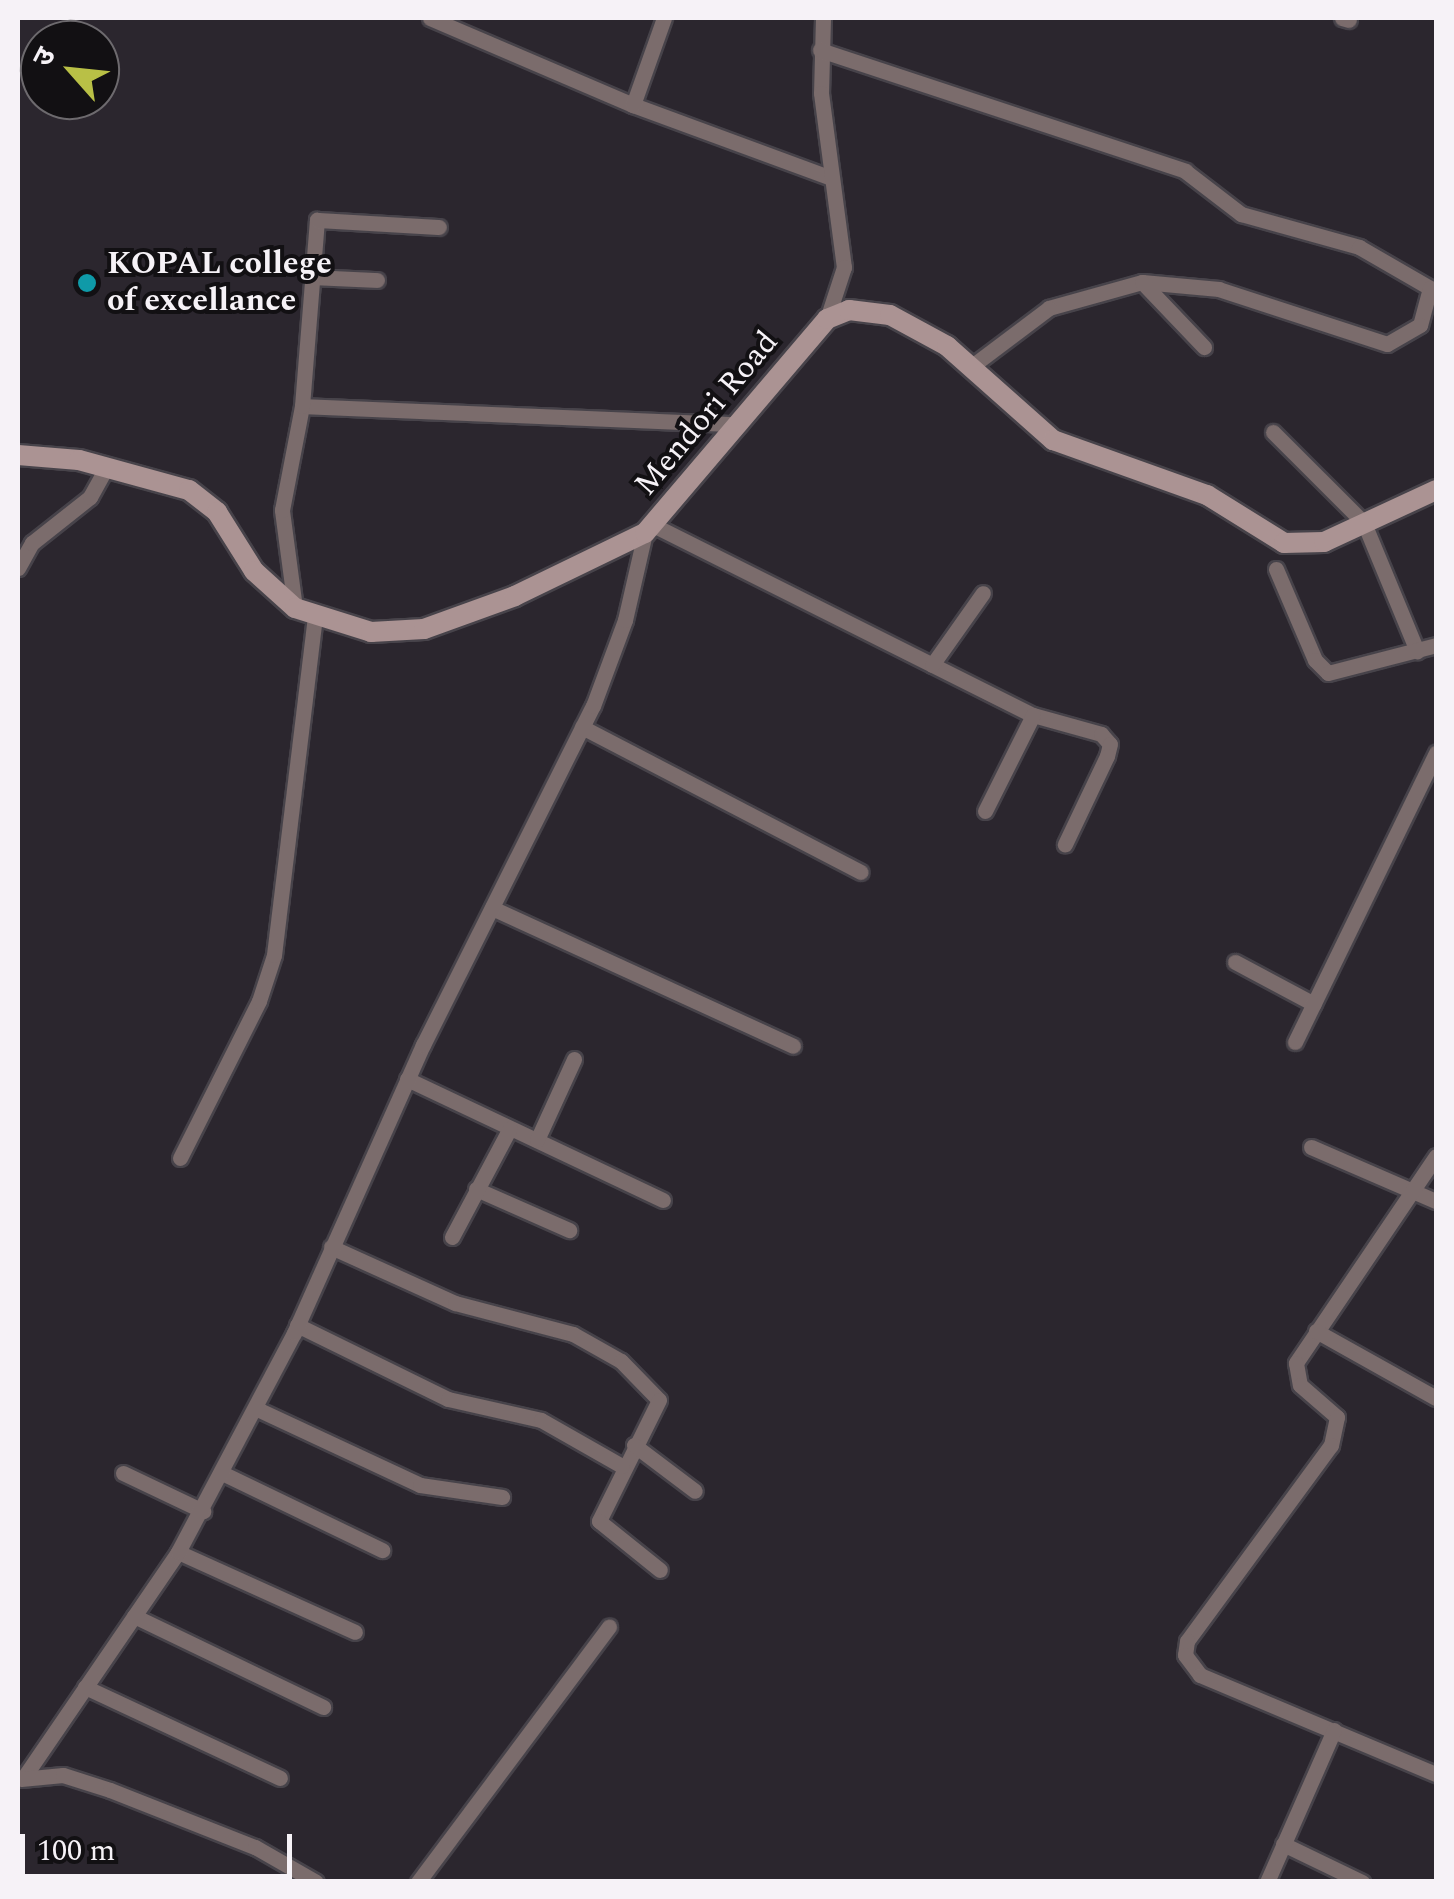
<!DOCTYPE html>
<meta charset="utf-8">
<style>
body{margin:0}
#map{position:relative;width:1454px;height:1899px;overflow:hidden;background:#2b262e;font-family:Spectral,"Noto Sans Devanagari",serif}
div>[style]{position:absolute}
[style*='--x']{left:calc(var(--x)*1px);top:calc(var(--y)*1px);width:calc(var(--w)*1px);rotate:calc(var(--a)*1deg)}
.roads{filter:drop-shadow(2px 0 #47434a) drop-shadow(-2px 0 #47434a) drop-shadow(0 2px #47434a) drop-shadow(0 -2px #47434a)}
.minor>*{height:15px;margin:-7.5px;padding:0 7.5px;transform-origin:7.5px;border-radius:7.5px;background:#7b6c6c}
.secondary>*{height:20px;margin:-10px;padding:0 10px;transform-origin:10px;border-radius:10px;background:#ab9393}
.dots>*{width:28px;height:28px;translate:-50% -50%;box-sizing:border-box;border:5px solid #121013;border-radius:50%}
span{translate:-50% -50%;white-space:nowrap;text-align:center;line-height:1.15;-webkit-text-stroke:8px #121013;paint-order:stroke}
.poi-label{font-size:32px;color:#f6f2f7;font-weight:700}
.left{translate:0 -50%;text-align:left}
.street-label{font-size:32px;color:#f6f2f7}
.frame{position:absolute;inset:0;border:20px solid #f6f2f7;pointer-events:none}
.north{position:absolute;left:20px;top:20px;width:100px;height:100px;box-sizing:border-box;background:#121013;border:2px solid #6d6a6e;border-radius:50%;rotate:297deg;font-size:28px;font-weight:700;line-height:40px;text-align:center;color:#f6f2f7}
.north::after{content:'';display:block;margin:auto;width:35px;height:45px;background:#b9c046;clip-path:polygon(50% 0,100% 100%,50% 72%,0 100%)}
.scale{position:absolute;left:20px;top:1834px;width:272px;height:45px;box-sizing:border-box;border:5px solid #f6f2f7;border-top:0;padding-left:12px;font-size:30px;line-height:35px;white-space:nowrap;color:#f6f2f7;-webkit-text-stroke:8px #121013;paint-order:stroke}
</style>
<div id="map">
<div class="roads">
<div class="minor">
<div style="--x:430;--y:18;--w:221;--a:23.2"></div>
<div style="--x:633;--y:105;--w:211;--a:20.2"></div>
<div style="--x:823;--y:18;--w:75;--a:91.5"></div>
<div style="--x:821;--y:93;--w:176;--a:82.5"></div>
<div style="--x:844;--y:267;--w:55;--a:108.1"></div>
<div style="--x:1342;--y:18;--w:7;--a:16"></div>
<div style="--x:820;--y:50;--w:385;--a:18.3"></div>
<div style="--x:1185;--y:171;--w:71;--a:37.5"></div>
<div style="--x:1241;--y:214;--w:123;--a:15.6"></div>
<div style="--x:1359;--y:247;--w:82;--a:30"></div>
<div style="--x:1430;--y:288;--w:38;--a:105"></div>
<div style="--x:1420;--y:325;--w:38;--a:150"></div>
<div style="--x:1387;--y:344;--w:177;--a:-161.9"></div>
<div style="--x:1219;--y:289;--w:77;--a:-174.8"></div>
<div style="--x:1142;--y:282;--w:97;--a:164.4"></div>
<div style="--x:1049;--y:308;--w:96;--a:143"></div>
<div style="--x:633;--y:105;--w:92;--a:-70.4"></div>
<div style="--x:313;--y:277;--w:64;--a:2.7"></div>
<div style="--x:1142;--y:282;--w:90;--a:46.4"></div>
<div style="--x:302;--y:406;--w:438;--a:2.4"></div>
<div style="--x:1273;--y:432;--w:129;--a:45"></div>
<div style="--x:1364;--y:523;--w:139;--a:67.5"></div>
<div style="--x:653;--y:525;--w:425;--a:26.6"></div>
<div style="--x:1033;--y:715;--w:71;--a:15.6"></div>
<div style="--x:1101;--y:734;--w:13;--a:48"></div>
<div style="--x:1110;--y:744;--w:12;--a:104"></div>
<div style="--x:1107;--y:756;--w:98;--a:115.5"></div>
<div style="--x:18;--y:568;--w:29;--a:-61"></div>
<div style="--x:32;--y:543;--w:74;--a:-38.4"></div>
<div style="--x:90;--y:497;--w:33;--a:-61"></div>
<div style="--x:1276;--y:569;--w:99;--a:66.8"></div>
<div style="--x:1315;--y:660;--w:18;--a:45"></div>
<div style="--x:1328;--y:673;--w:112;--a:-14.5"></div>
<div style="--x:295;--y:608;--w:99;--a:-97.6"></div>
<div style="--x:282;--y:510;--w:106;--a:-79.1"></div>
<div style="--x:302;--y:406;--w:187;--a:-85.4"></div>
<div style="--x:317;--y:220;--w:122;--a:3.3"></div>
<div style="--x:932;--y:665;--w:88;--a:-54.7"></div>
<div style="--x:582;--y:727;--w:314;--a:27.5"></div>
<div style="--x:985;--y:811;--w:107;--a:-63.4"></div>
<div style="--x:492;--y:908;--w:331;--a:24.6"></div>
<div style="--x:1235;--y:962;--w:89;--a:28"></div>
<div style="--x:1295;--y:1042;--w:322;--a:-64"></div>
<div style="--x:407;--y:1079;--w:283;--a:25.3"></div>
<div style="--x:537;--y:1140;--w:89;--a:-65.4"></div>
<div style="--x:1311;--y:1147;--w:136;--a:23.4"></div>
<div style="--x:1436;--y:1156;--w:250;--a:124.1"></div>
<div style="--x:1296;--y:1363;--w:22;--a:80"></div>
<div style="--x:1300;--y:1385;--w:49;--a:40.9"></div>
<div style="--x:1337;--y:1417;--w:29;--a:102"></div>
<div style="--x:1331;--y:1445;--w:243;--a:126.3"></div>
<div style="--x:1187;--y:1641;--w:14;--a:98"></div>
<div style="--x:1185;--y:1655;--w:25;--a:53"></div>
<div style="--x:1200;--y:1675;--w:256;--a:22.8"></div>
<div style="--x:180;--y:1158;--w:176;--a:-63.3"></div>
<div style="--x:259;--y:1001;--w:48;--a:-71.9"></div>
<div style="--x:274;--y:955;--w:339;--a:-83.1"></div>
<div style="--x:476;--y:1189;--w:102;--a:23.8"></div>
<div style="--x:452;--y:1237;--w:123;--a:-62"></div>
<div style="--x:331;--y:1247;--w:136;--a:24.3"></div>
<div style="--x:455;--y:1303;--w:122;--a:14.7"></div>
<div style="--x:573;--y:1334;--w:55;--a:29.4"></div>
<div style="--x:621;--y:1361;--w:54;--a:45.7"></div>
<div style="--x:659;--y:1400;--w:135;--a:116.4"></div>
<div style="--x:599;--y:1521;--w:78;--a:38.8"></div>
<div style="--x:297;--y:1325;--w:168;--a:26.1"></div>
<div style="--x:448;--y:1399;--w:95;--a:12.7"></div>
<div style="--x:541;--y:1420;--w:93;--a:29.6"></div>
<div style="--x:1316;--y:1331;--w:137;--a:29.2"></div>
<div style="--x:255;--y:1408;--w:182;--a:25"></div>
<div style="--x:420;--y:1485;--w:83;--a:8.3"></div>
<div style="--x:634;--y:1445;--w:76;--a:37"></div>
<div style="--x:123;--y:1473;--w:89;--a:25.4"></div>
<div style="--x:222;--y:1473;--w:178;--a:25.7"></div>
<div style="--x:178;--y:1552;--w:194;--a:24.3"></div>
<div style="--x:134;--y:1616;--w:210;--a:25.7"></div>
<div style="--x:85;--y:1687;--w:215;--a:25"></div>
<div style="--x:24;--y:1777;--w:273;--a:-55.6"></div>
<div style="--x:178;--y:1552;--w:248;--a:-62.1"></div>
<div style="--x:294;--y:1333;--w:316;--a:-65.9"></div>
<div style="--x:423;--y:1045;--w:379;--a:-63.4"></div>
<div style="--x:593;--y:706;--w:92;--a:-69.6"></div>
<div style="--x:625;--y:620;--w:89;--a:-77.1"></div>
<div style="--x:21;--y:1779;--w:42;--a:-5.4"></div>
<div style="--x:63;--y:1775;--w:49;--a:17.7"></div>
<div style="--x:110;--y:1790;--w:156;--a:21.5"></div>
<div style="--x:255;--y:1847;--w:70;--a:29.8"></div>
<div style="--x:1283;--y:1844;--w:88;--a:25.7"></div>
<div style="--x:418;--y:1882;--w:319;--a:-53.2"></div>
<div style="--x:1267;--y:1882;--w:166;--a:-66.2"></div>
</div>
<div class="secondary">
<div style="--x:18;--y:455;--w:61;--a:4.7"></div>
<div style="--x:79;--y:460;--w:114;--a:15.3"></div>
<div style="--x:189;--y:490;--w:36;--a:38"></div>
<div style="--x:217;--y:512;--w:70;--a:57.9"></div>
<div style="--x:254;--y:571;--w:55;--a:42.1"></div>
<div style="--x:295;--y:608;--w:80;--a:17.5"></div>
<div style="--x:371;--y:632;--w:53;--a:-3.2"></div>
<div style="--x:424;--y:629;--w:97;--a:-19.9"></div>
<div style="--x:515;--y:596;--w:144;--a:-25.9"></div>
<div style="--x:645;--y:533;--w:281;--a:-49.6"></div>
<div style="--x:827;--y:319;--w:24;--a:-22"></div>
<div style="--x:849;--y:310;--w:41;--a:7"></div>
<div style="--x:890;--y:315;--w:65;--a:28.5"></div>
<div style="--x:947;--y:346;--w:142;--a:41.6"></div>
<div style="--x:1053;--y:440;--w:164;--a:19.7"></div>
<div style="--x:1207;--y:495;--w:91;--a:31.9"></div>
<div style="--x:1284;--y:543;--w:40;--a:-1.4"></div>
<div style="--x:1324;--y:542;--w:123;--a:-24.9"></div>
</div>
</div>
<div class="dots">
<div style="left:87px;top:283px;background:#0f9aa8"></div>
</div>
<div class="poi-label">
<span class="left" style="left:107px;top:283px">KOPAL college<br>of excellance</span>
</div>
<div class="street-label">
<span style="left:707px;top:414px;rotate:-50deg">Mendori Road</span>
</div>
<div class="frame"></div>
<div class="north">उ</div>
<div class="scale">100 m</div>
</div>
